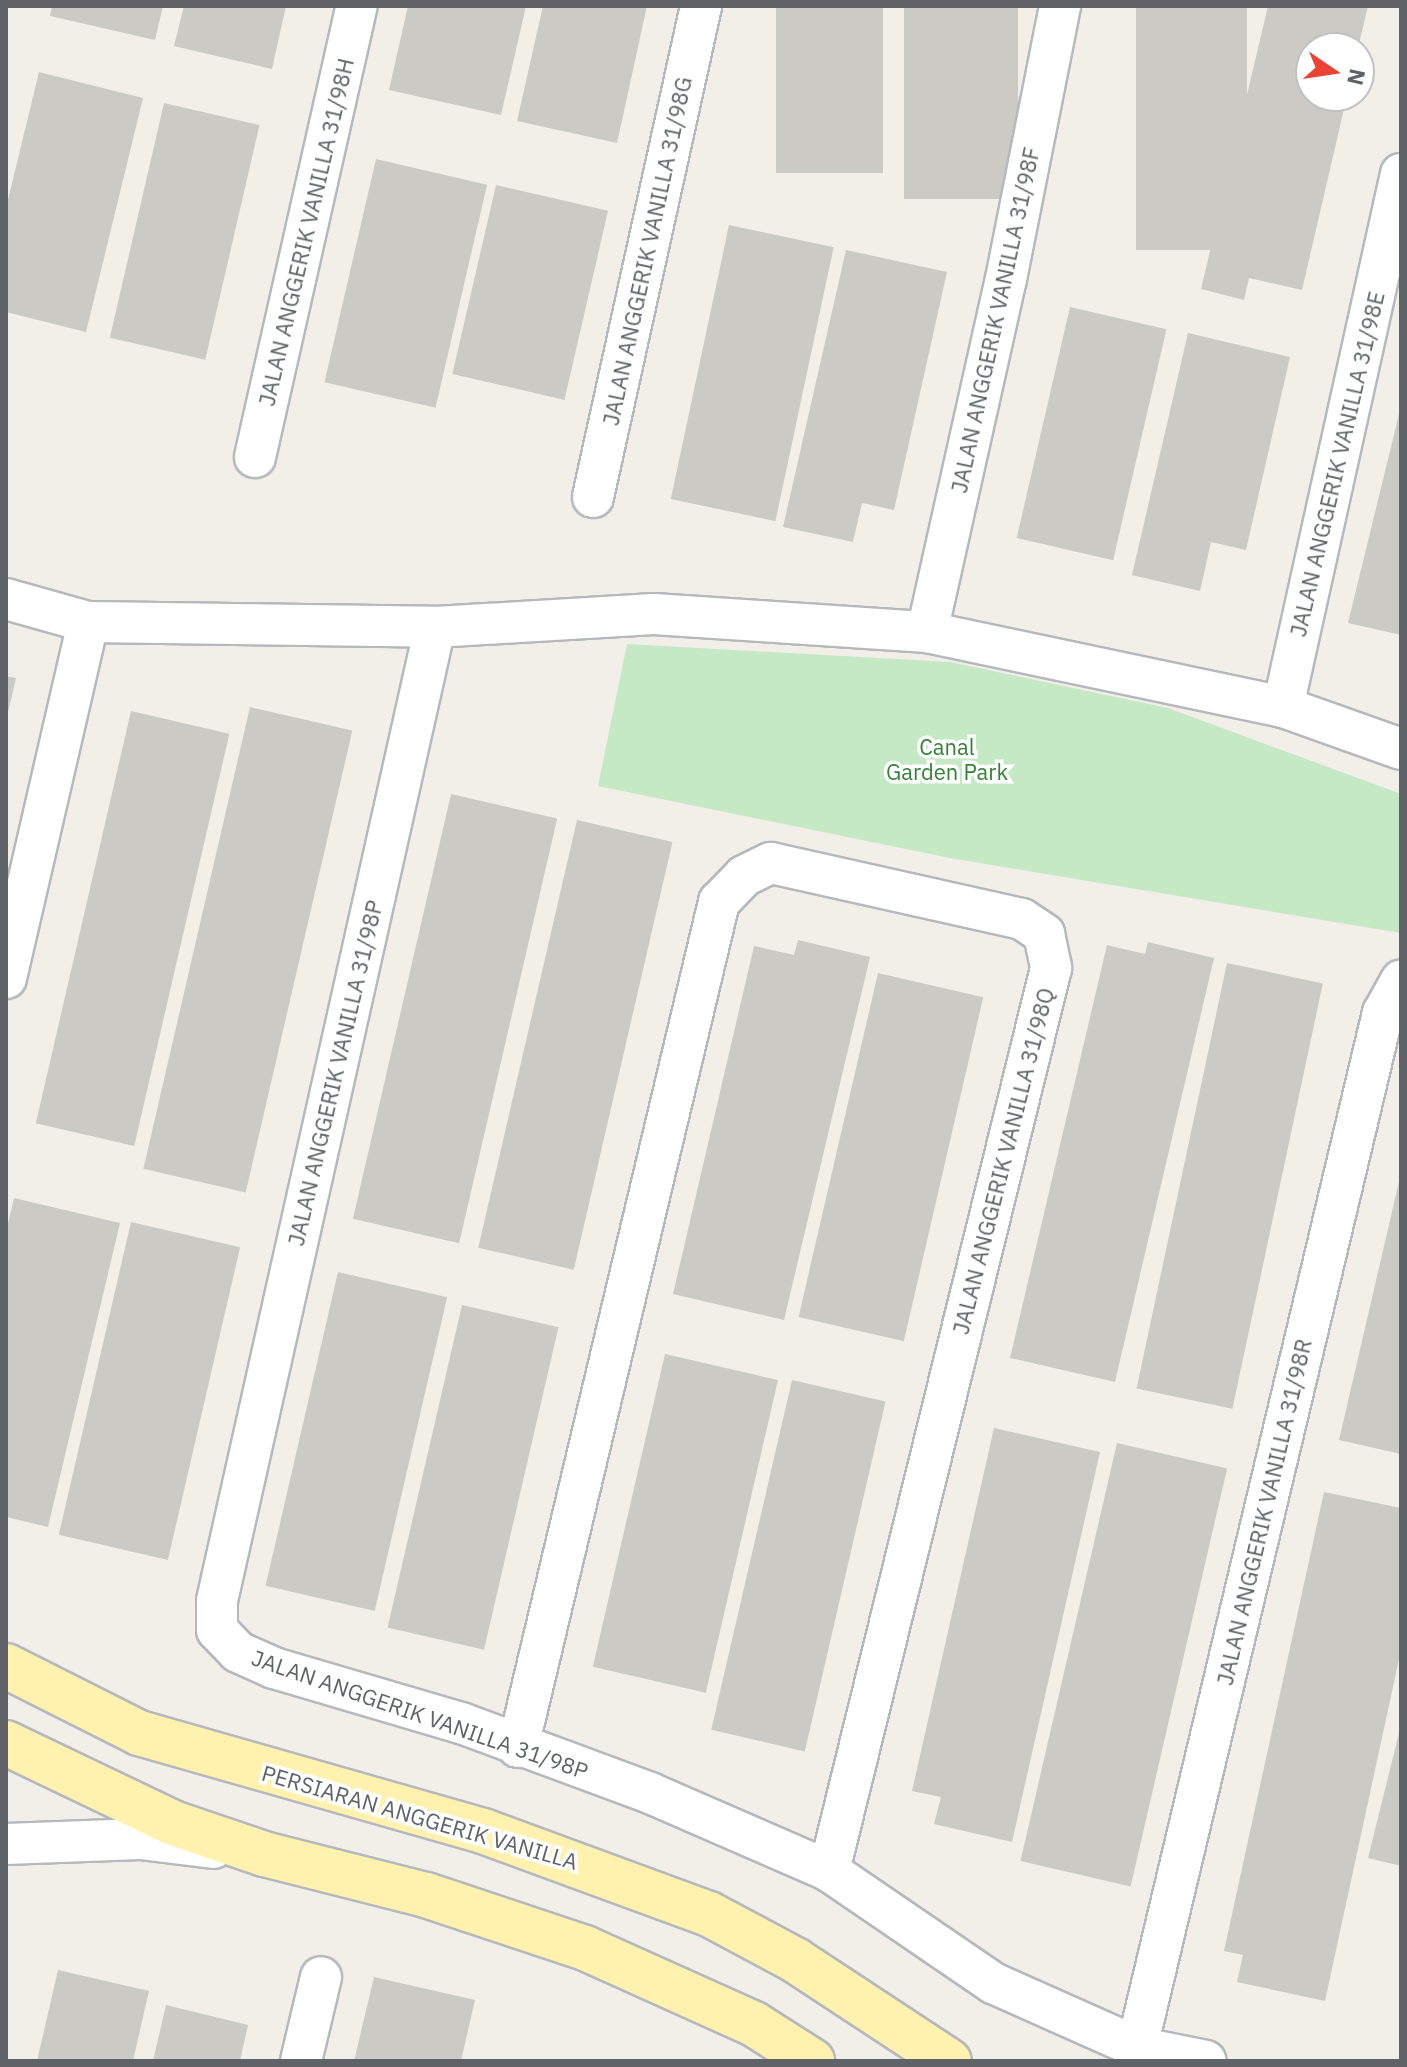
<!DOCTYPE html>
<style>
body{margin:0}
#map{position:relative;width:1407px;height:2067px;overflow:hidden;background:#f1efe8;font-family:"IBM Plex Sans",sans-serif}
div>[style]{position:absolute}
[style*='--x']{left:calc(var(--x)*1px);top:calc(var(--y)*1px);width:calc(var(--w)*1px);rotate:calc(var(--a)*1deg)}
.green>*{inset:0;background:#c5e8c5}
.building>*{inset:0;background:#cccac5;transform-origin:0 0}
.roads{filter:drop-shadow(2px 0 #b5b8bc) drop-shadow(-2px 0 #b5b8bc) drop-shadow(0 2px #b5b8bc) drop-shadow(0 -2px #b5b8bc)}
.minor>*{height:40px;margin:-20px;padding:0 20px;transform-origin:20px;border-radius:20px;background:#fff}
.major>*{height:44px;margin:-22px;padding:0 22px;transform-origin:22px;border-radius:22px;background:#fff2af}
span{translate:-50% -50%;white-space:nowrap;text-align:center;line-height:1.15;-webkit-text-stroke:7px #fff;paint-order:stroke}
.street-label{font-size:22px;color:#5f6368}
.park-label{font-size:22px;color:#348238}
.frame{position:absolute;inset:0;border:8px solid #5f6368;pointer-events:none}
.north{position:absolute;left:1295px;top:32px;width:80px;height:80px;box-sizing:border-box;background:#fff;border:2px solid #bfc1c3;border-radius:50%;rotate:103deg;font-size:22px;font-weight:700;line-height:32px;text-align:center;color:#5f6368}
.north::after{content:'';display:block;margin:auto;width:28px;height:36px;background:#ea4335;clip-path:polygon(50% 0,100% 100%,50% 72%,0 100%)}
</style>
<div id="map">
<div class="green">
<div style="clip-path:polygon(627px 644px,950px 662px,1168px 708px,1401px 794px,1401px 933px,950px 858px,598px 786px)"></div>
</div>
<div class="building">
<div style="clip-path:polygon(52px 6px,163px 6px,155px 40px,50px 16px)"></div>
<div style="clip-path:polygon(286px 6px,272px 69px,174px 46px,184px 6px)"></div>
<div style="clip-path:polygon(408px 6px,526px 6px,501px 115px,389px 90px)"></div>
<div style="clip-path:polygon(543px 6px,647px 6px,617px 143px,517px 121px)"></div>
<div style="left:776px;top:6px;width:107px;height:167px"></div>
<div style="left:904px;top:6px;width:114px;height:193px"></div>
<div style="left:1136px;top:6px;width:111px;height:244px"></div>
<div style="clip-path:polygon(1268px 6px,1368px 6px,1358px 48px,1311px 48px,1311px 96px,1347px 96px,1302px 290px,1249px 278px,1244px 300px,1201px 289px)"></div>
<div style="clip-path:polygon(39px 72px,143px 98px,86px 332px,6px 312px,6px 208px)"></div>
<div style="left:164px;top:103px;width:98px;height:241px;rotate:13deg"></div>
<div style="left:376px;top:159px;width:114px;height:229px;rotate:13deg"></div>
<div style="left:496px;top:185px;width:115px;height:194px;rotate:13deg"></div>
<div style="left:729px;top:225px;width:107px;height:280px;rotate:12deg"></div>
<div style="clip-path:polygon(846px 250px,947px 272px,894px 510px,862px 503px,853px 542px,783px 527px)"></div>
<div style="left:1070px;top:307px;width:99px;height:237px;rotate:13deg"></div>
<div style="clip-path:polygon(1188px 333px,1290px 357px,1246px 550px,1211px 542px,1200px 591px,1132px 575px)"></div>
<div style="clip-path:polygon(1401px 406px,1401px 635px,1348px 623px)"></div>
<div style="clip-path:polygon(6px 676px,16px 678px,7px 717px,6px 716px)"></div>
<div style="left:250px;top:707px;width:105px;height:474px;rotate:13deg"></div>
<div style="left:131px;top:711px;width:101px;height:423px;rotate:13deg"></div>
<div style="left:451px;top:794px;width:109px;height:436px;rotate:13deg"></div>
<div style="left:577px;top:820px;width:98px;height:439px;rotate:13deg"></div>
<div style="clip-path:polygon(798px 940px,870px 957px,784px 1320px,673px 1294px,754px 946px,794px 955px)"></div>
<div style="clip-path:polygon(1148px 942px,1214px 958px,1115px 1382px,1010px 1358px,1107px 945px,1145px 954px)"></div>
<div style="left:1227px;top:963px;width:98px;height:435px;rotate:12deg"></div>
<div style="left:878px;top:973px;width:108px;height:353px;rotate:13deg"></div>
<div style="clip-path:polygon(1401px 1173px,1401px 1454px,1339px 1440px)"></div>
<div style="clip-path:polygon(14px 1198px,120px 1223px,48px 1527px,6px 1517px,6px 1232px)"></div>
<div style="left:131px;top:1222px;width:112px;height:321px;rotate:13deg"></div>
<div style="left:338px;top:1272px;width:112px;height:322px;rotate:13deg"></div>
<div style="left:462px;top:1305px;width:99px;height:331px;rotate:13deg"></div>
<div style="left:665px;top:1354px;width:116px;height:321px;rotate:13deg"></div>
<div style="left:792px;top:1380px;width:96px;height:359px;rotate:13deg"></div>
<div style="clip-path:polygon(994px 1428px,1100px 1452px,1012px 1842px,934px 1824px,941px 1797px,912px 1791px)"></div>
<div style="left:1117px;top:1443px;width:113px;height:429px;rotate:13deg"></div>
<div style="clip-path:polygon(1324px 1492px,1401px 1508px,1401px 1650px,1325px 2001px,1237px 1982px,1243px 1955px,1224px 1951px)"></div>
<div style="clip-path:polygon(1401px 1725px,1401px 1866px,1368px 1858px)"></div>
<div style="clip-path:polygon(58px 1970px,149px 1991px,133px 2061px,37px 2061px)"></div>
<div style="clip-path:polygon(374px 1977px,475px 2000px,461px 2061px,354px 2061px)"></div>
<div style="clip-path:polygon(166px 2005px,248px 2025px,240px 2061px,153px 2061px)"></div>
</div>
<div class="roads">
<div class="minor">
<div style="--x:255;--y:457;--w:462;--a:-77.3"></div>
<div style="--x:593;--y:497;--w:503;--a:-77.59"></div>
<div style="--x:6;--y:599;--w:85;--a:15.7"></div>
<div style="--x:88;--y:622;--w:347;--a:0.8"></div>
<div style="--x:435;--y:627;--w:219;--a:-3.4"></div>
<div style="--x:654;--y:614;--w:274;--a:3.8"></div>
<div style="--x:927;--y:632;--w:364;--a:11.9"></div>
<div style="--x:1283;--y:707;--w:125;--a:19.6"></div>
<div style="--x:435;--y:627;--w:998;--a:102.62"></div>
<div style="--x:217;--y:1601;--w:29;--a:90"></div>
<div style="--x:217;--y:1630;--w:30;--a:46"></div>
<div style="--x:238;--y:1652;--w:39;--a:24"></div>
<div style="--x:274;--y:1668;--w:195;--a:16.4"></div>
<div style="--x:461;--y:1723;--w:202;--a:20.3"></div>
<div style="--x:650;--y:1793;--w:195;--a:23.5"></div>
<div style="--x:829;--y:1871;--w:199;--a:34.3"></div>
<div style="--x:993;--y:1983;--w:158;--a:24"></div>
<div style="--x:1137;--y:2047;--w:70;--a:11.5"></div>
<div style="--x:927;--y:632;--w:362;--a:-77.4"></div>
<div style="--x:1006;--y:279;--w:278;--a:-78.8"></div>
<div style="--x:1283;--y:707;--w:546;--a:-77.52"></div>
<div style="--x:6;--y:978;--w:365;--a:-77"></div>
<div style="--x:518;--y:1747;--w:869;--a:-76.62"></div>
<div style="--x:719;--y:902;--w:36;--a:-46"></div>
<div style="--x:744;--y:876;--w:30;--a:-26"></div>
<div style="--x:771;--y:863;--w:257;--a:12.6"></div>
<div style="--x:1022;--y:919;--w:27;--a:34"></div>
<div style="--x:1044;--y:934;--w:35;--a:78"></div>
<div style="--x:1051;--y:968;--w:930;--a:103.81"></div>
<div style="--x:6;--y:1844;--w:134;--a:-2.1"></div>
<div style="--x:140;--y:1839;--w:74;--a:7"></div>
<div style="--x:1137;--y:2047;--w:1063;--a:-76.62"></div>
<div style="--x:1383;--y:1013;--w:37;--a:-61"></div>
<div style="--x:301;--y:2061;--w:86;--a:-76.6"></div>
</div>
<div class="major">
<div style="--x:6;--y:1666;--w:149;--a:26.7"></div>
<div style="--x:139;--y:1733;--w:358;--a:15.9"></div>
<div style="--x:483;--y:1831;--w:241;--a:20.2"></div>
<div style="--x:709;--y:1914;--w:98;--a:28.1"></div>
<div style="--x:795;--y:1960;--w:184;--a:33.3"></div>
<div style="--x:6;--y:1743;--w:185;--a:25.6"></div>
<div style="--x:173;--y:1823;--w:96;--a:18.8"></div>
<div style="--x:264;--y:1854;--w:167;--a:14.2"></div>
<div style="--x:426;--y:1895;--w:168;--a:18.4"></div>
<div style="--x:585;--y:1948;--w:185;--a:24.2"></div>
<div style="--x:754;--y:2024;--w:69;--a:32.5"></div>
</div>
</div>
<div class="street-label">
<span style="left:306px;top:232px;rotate:-77deg">JALAN ANGGERIK VANILLA 31/98H</span>
<span style="left:647px;top:251px;rotate:-78deg">JALAN ANGGERIK VANILLA 31/98G</span>
<span style="left:995px;top:320px;rotate:-78deg">JALAN ANGGERIK VANILLA 31/98F</span>
<span style="left:1337px;top:464px;rotate:-77deg">JALAN ANGGERIK VANILLA 31/98E</span>
<span style="left:335px;top:1073px;rotate:-77deg">JALAN ANGGERIK VANILLA 31/98P</span>
<span style="left:1003px;top:1161px;rotate:-76deg">JALAN ANGGERIK VANILLA 31/98Q</span>
<span style="left:1264px;top:1512px;rotate:-77deg">JALAN ANGGERIK VANILLA 31/98R</span>
<span style="left:420px;top:1714px;rotate:19deg">JALAN ANGGERIK VANILLA 31/98P</span>
<span style="left:420px;top:1817px;rotate:16deg">PERSIARAN ANGGERIK VANILLA</span>
</div>
<div class="park-label">
<span style="left:947px;top:759px">Canal<br>Garden Park</span>
</div>
<div class="frame"></div>
<div class="north">N</div>
</div>
